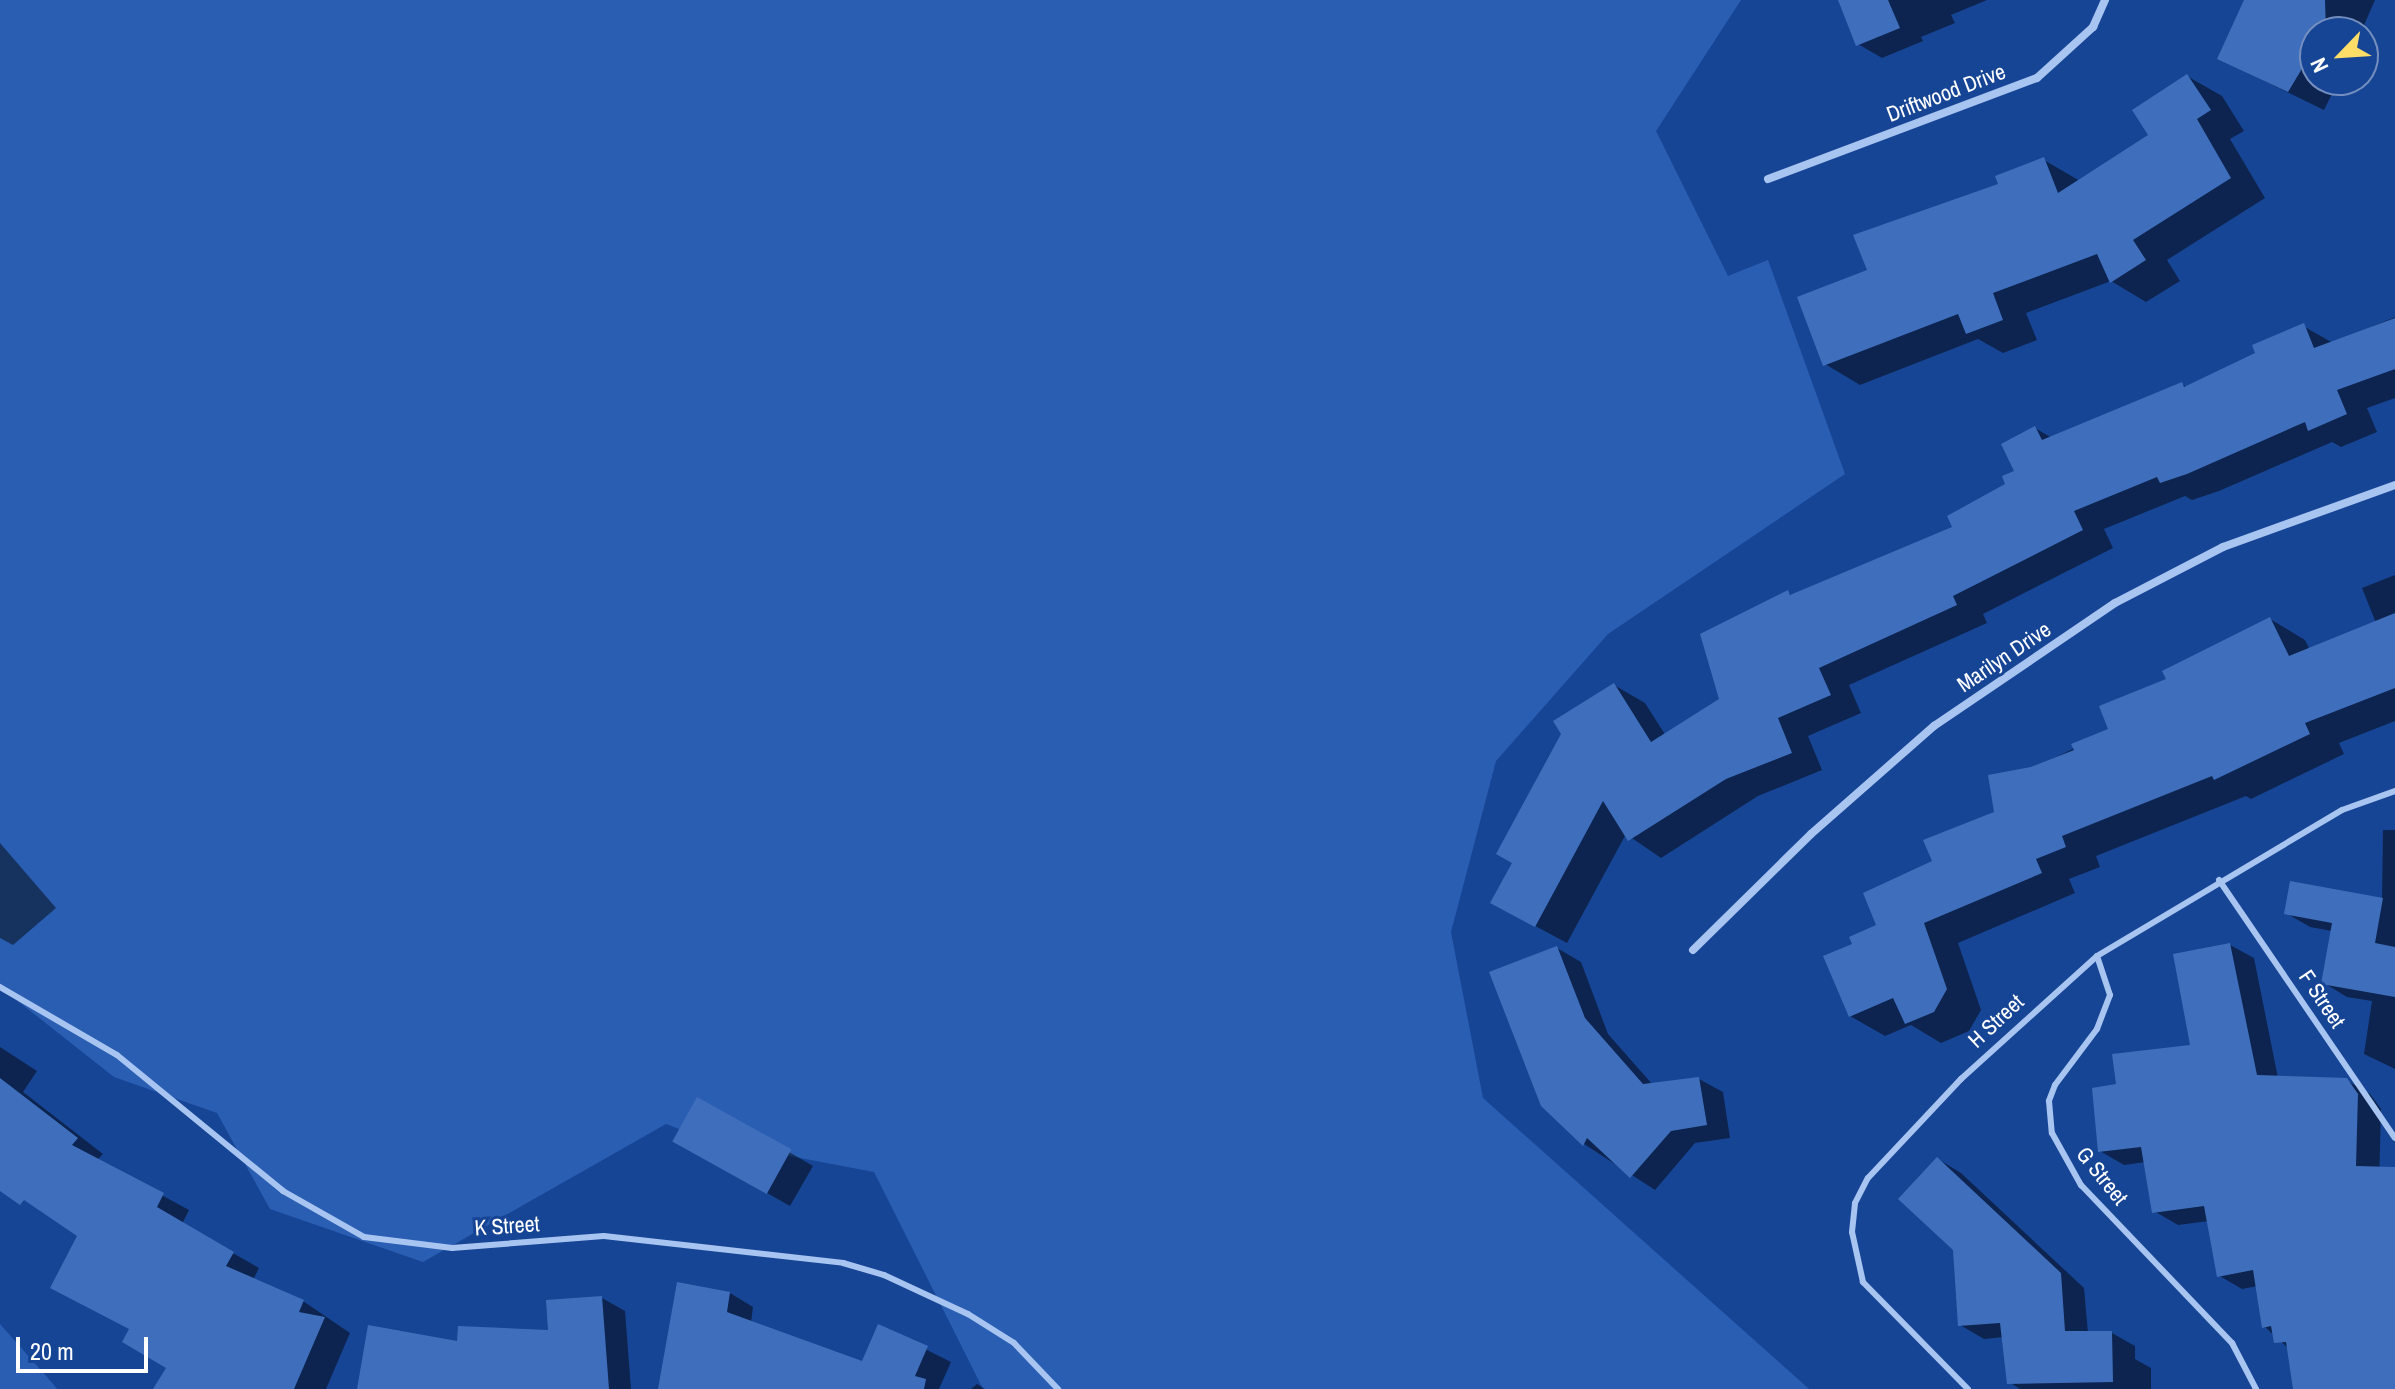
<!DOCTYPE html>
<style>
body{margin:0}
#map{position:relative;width:2395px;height:1389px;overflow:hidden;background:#174595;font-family:"Archivo Narrow",sans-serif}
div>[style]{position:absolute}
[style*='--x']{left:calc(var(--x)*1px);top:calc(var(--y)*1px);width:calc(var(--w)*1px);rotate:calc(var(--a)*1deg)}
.green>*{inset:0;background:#2a5eb3}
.shadow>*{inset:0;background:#0007}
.building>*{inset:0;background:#3f6fbc;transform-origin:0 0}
.service>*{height:6px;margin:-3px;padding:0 3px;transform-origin:3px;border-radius:3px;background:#a8c4f1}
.minor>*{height:8px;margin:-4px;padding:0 4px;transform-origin:4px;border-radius:4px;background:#a8c4f1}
span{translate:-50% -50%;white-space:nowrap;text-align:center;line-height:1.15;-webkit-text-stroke:6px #174595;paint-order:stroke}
.street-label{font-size:22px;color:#fff}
.north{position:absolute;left:2299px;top:16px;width:80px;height:80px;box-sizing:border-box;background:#174595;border:2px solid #748fbf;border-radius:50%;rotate:245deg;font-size:22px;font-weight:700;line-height:32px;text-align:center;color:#fff}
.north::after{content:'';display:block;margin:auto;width:28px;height:36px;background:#ffde68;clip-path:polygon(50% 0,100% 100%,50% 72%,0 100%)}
.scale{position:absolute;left:16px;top:1337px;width:132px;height:36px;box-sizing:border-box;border:4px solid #fff;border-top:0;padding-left:10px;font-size:24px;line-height:28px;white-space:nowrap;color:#fff;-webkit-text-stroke:6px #174595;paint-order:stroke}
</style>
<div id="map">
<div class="green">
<div style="clip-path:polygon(0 0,1741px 0,1656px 131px,1728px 276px,1768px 260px,1845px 474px,1608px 634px,1496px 761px,1451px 932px,1483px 1098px,1809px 1389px,983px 1389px,874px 1172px,711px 1141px,666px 1124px,423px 1262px,270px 1209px,217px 1113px,114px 1077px,0 987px)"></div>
<div style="clip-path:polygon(0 1324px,54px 1385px,57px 1389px,0 1389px)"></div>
</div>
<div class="shadow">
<div style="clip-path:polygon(1842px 0,1987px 0,1951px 15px,1955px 23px,1921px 37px,1923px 41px,1882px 58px,1858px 44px)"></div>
<div style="clip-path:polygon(2246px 0,2375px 0,2361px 32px,2315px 32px,2315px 80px,2339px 80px,2324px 110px,2219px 59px)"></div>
<div style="clip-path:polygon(2187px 76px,2222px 96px,2244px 131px,2230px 139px,2265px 198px,2167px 260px,2180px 281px,2146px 302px,2111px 281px,2026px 313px,2037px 340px,2003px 353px,1978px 339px,1860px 385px,1825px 364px,1869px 271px,2044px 160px,2080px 181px,2151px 135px)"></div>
<div style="clip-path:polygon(2395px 317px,2395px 398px,2367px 408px,2377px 432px,2341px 447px,2332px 442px,2219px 491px,2192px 500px,2185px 496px,2104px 529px,2113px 548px,1983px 614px,1987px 623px,1849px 685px,1861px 713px,1808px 736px,1822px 770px,1758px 796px,1661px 858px,1626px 834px,1567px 943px,1524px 920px,1614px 685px,1645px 703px,1666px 736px,1721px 700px,1788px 593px,1793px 596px,1955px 528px,2008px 485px,2035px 428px,2052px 438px,2181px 384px,2187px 387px,2258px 354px,2303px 326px,2333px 343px)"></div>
<div style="clip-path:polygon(2395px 575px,2395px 721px,2339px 743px,2344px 754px,2251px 799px,2246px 796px,2096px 856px,2100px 867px,2069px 879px,2075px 893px,1958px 943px,1981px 1010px,1969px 1031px,1941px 1043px,1911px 1025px,1885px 1036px,1850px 1016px,1854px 945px,1879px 926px,1934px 862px,1996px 813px,2032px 769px,2111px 730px,2168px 680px,2270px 619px,2305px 640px,2310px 650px,2376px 623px,2362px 588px)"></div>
<div style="clip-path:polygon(2383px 830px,2395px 830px,2395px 1069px,2364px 1054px,2372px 1001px,2347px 997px,2324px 983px,2332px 931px,2310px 927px,2286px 913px,2382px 900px)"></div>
<div style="clip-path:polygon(0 843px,56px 908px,13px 945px,0 938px)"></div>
<div style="clip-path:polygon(2230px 945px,2254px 958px,2278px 1078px,2346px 1080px,2370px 1094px,2381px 1109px,2375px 1341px,2395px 1343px,2395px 1389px,2295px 1389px,2289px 1349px,2264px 1326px,2258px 1286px,2242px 1289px,2218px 1275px,2209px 1221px,2178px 1225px,2154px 1211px,2146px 1162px,2124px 1165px,2100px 1151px,2118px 1086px,2193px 1047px)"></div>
<div style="clip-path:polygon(1557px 948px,1581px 962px,1608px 1034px,1653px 1085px,1699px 1079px,1723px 1092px,1730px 1138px,1695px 1143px,1655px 1190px,1584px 1144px,1543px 1105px)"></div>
<div style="clip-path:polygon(0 1047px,37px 1071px,23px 1092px,103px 1154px,97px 1160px,189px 1210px,182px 1224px,259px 1268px,253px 1280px,303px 1301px,350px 1333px,326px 1389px,174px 1389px,169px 1367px,131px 1329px,79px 1235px,0 1177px)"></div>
<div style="clip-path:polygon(698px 1099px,813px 1166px,790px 1206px,767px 1193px)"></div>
<div style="clip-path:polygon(1938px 1159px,1961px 1173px,2084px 1288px,2088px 1333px,2112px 1333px,2135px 1346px,2135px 1359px,2151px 1368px,2151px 1389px,2020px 1389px,2009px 1382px,2004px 1337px,1984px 1339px,1960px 1325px,1955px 1250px)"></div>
<div style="clip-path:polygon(730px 1293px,753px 1307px,751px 1323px,863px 1363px,879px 1326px,951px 1362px,939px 1389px,660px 1389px)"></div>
<div style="clip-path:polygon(602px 1298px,625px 1311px,631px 1389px,359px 1389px,459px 1343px,551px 1333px)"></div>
<div style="clip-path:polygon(977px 1384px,985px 1389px,971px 1389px)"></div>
</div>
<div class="building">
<div style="clip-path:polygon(1838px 0,1888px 0,1900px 28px,1856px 46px)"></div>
<div style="clip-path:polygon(2244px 0,2325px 0,2326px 32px,2315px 32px,2315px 47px,2288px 92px,2217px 59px)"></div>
<div style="clip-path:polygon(2187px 74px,2211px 110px,2197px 119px,2231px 178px,2133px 240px,2146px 260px,2110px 283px,2097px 254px,1993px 293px,2003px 320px,1966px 334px,1958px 314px,1823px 366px,1797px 297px,1867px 270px,1853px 235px,1998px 184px,1995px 176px,2044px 157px,2058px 193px,2148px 135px,2132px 110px)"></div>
<div style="clip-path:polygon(2395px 318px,2395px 369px,2337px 390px,2347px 414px,2308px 431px,2305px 422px,2187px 474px,2160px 483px,2157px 477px,2074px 511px,2083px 530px,1953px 596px,1957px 605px,1819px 668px,1831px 695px,1778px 718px,1792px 753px,1726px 779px,1628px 841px,1603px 801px,1535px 927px,1490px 903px,1512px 863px,1496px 854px,1561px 734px,1553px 721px,1614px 683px,1651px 742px,1719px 699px,1700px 634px,1788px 590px,1790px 595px,1952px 527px,1947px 516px,2005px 484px,2002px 476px,2014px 471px,2001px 444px,2035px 426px,2042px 440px,2182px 382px,2184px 387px,2255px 353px,2252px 345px,2304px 323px,2314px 348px)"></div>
<div style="clip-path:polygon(2395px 613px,2395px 688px,2305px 723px,2310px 734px,2214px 780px,2212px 776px,2062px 836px,2066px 847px,2036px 859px,2042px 873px,1924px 923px,1947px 989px,1934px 1012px,1905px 1024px,1893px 998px,1849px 1017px,1823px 956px,1852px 944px,1849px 937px,1876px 925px,1863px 893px,1932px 861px,1923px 840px,1994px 812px,1988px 775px,2031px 767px,2074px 750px,2071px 744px,2108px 729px,2099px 706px,2166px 679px,2162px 671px,2270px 617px,2289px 656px)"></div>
<div style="clip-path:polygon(2290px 881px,2383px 898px,2375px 943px,2395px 947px,2395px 997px,2321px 984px,2332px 923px,2284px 914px)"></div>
<div style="clip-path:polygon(2230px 943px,2257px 1075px,2347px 1078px,2358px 1094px,2356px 1166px,2395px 1167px,2395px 1389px,2293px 1389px,2286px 1342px,2274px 1343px,2271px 1326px,2262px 1328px,2253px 1270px,2217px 1277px,2204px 1206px,2152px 1213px,2141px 1147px,2098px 1152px,2092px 1088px,2116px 1084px,2112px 1054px,2190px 1045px,2173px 954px)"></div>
<div style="clip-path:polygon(1557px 946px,1585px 1018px,1643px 1084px,1699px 1077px,1707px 1125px,1671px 1131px,1630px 1178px,1587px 1138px,1583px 1146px,1541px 1106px,1489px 972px)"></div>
<div style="clip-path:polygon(0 1078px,78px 1138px,72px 1145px,164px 1193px,157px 1207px,234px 1252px,226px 1266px,304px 1300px,299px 1312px,325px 1317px,294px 1389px,153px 1389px,166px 1368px,122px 1342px,129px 1329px,50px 1288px,77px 1236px,24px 1200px,20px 1205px,0 1191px)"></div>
<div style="left:697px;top:1097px;width:108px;height:51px;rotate:29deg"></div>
<div style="clip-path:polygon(1937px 1157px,2061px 1273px,2065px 1331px,2112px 1331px,2113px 1382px,2007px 1384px,2000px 1323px,1958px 1326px,1953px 1250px,1898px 1199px)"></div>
<div style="clip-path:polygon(677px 1282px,730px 1292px,727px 1312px,862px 1361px,878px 1324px,928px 1346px,915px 1376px,926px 1379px,924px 1389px,658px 1389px)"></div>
<div style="clip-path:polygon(602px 1296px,609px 1389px,357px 1389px,368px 1325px,457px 1341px,458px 1326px,548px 1330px,546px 1300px)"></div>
</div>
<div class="service">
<div style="--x:2219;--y:880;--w:312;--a:55.7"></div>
<div style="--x:2097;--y:956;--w:41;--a:71.6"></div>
<div style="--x:2110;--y:995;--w:36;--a:111"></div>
<div style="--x:2097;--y:1029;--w:70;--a:126.9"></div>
<div style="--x:2055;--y:1085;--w:17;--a:111"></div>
<div style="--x:2049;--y:1101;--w:32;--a:85"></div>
<div style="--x:2052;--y:1133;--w:60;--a:60.9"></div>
<div style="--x:2081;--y:1185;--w:219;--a:46.3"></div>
<div style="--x:2232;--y:1343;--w:52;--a:62.4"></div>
<div style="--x:0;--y:987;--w:135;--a:30.2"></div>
<div style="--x:117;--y:1055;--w:215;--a:39.3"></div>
<div style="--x:283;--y:1191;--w:93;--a:29.6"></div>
<div style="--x:364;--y:1237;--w:89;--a:7.1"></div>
<div style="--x:452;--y:1248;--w:152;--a:-4.5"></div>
<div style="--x:604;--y:1236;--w:241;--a:6.4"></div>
<div style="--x:843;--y:1263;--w:43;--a:16.3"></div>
<div style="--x:884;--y:1275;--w:93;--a:24.9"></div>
<div style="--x:968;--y:1314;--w:54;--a:32.2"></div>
<div style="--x:1014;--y:1343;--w:64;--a:46.3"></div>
<div style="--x:1968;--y:1389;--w:150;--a:-134.5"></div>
<div style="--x:1863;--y:1282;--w:51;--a:-102.4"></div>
<div style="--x:1852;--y:1232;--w:29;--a:-84"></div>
<div style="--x:1855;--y:1203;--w:28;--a:-63"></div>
<div style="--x:1868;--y:1178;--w:136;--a:-46.8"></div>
<div style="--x:1961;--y:1079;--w:183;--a:-42.1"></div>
<div style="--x:2097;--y:956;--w:285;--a:-30.8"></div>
<div style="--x:2342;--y:810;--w:56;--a:-19.7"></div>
</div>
<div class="minor">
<div style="--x:1768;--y:179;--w:287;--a:-20.6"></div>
<div style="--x:2037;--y:78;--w:76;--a:-42.3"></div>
<div style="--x:2093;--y:27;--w:30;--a:-66"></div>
<div style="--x:1693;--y:950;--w:165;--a:-44.5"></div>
<div style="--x:1811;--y:834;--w:164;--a:-41.3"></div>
<div style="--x:1934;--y:726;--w:219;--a:-34.2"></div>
<div style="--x:2115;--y:603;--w:122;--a:-27.4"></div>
<div style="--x:2223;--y:547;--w:183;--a:-19.8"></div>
</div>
<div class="street-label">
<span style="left:1946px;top:93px;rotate:-21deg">Driftwood Drive</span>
<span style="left:2004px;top:657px;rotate:-34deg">Marilyn Drive</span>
<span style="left:2322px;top:999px;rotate:56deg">F Street</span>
<span style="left:1996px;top:1021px;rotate:-43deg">H Street</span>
<span style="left:2102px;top:1176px;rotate:51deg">G Street</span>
<span style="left:507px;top:1226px;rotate:-4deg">K Street</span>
</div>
<div class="north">N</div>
<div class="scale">20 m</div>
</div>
